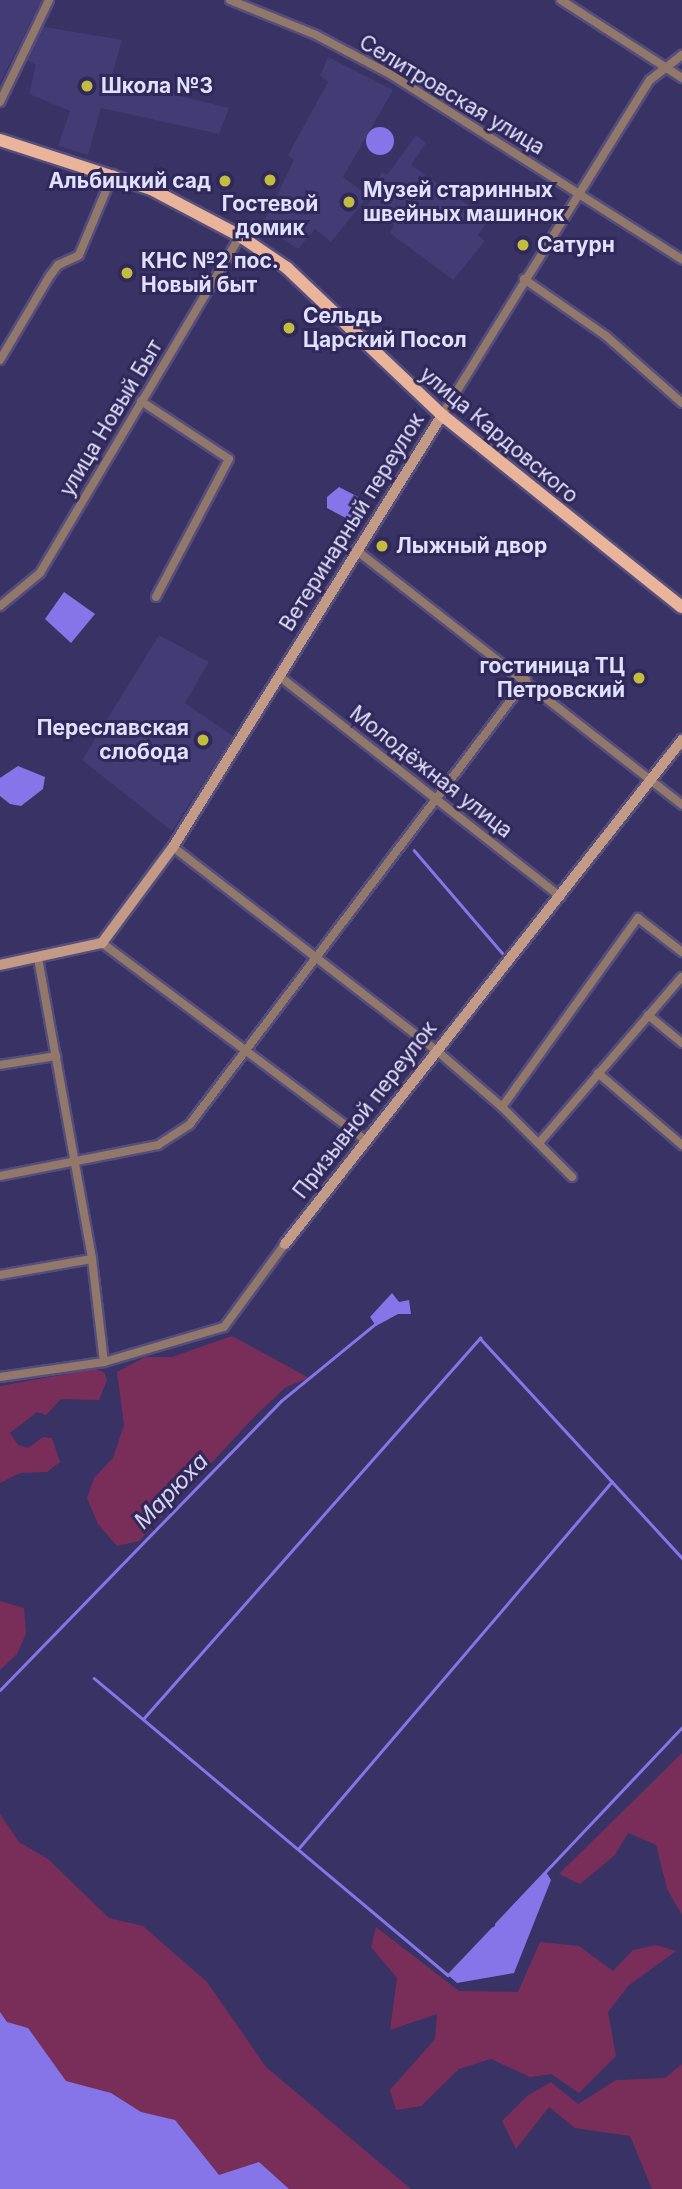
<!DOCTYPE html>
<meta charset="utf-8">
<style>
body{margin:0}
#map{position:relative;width:682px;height:2189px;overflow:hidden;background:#393264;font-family:Inter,sans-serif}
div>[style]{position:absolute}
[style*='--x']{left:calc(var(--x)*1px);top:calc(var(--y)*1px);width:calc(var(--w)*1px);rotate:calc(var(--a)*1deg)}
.built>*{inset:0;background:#423b74}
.green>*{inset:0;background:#792e59}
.water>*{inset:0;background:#8675e8}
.round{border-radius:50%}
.stream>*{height:2.5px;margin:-1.25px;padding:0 1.25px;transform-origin:1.25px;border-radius:1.25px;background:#8675e8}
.roads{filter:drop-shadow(2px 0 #544e7d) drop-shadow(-2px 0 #544e7d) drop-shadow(0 2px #544e7d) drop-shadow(0 -2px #544e7d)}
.street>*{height:8px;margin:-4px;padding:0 4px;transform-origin:4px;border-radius:4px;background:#92786b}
.secondary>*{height:10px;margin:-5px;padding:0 5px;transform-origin:5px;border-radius:5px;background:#c39a86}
.primary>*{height:12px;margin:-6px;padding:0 6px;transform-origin:6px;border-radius:6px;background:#e9b49a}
.dots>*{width:19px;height:19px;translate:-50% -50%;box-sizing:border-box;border:4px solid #2f2858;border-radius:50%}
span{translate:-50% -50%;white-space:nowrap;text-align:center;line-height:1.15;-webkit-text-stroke:6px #2f2858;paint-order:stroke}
.poi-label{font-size:21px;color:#e1e0ff;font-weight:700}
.left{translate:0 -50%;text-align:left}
.right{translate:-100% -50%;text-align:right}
.street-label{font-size:21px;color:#e1e0ff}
.water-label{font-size:23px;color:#d6d5f1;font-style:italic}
</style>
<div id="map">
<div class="built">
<div style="clip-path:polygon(0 0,42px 0,0 83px)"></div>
<div style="clip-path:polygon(33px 25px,122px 40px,111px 79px,229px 108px,219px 134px,101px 108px,88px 155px,58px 146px,70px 111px,29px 94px,36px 65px,18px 56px)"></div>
<div style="clip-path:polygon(328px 57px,393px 90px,343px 177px,367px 195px,363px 202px,331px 242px,315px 229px,298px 249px,262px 226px,294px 160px,288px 155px,328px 82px,320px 76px)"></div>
<div style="clip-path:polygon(416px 135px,426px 143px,411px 165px,489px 220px,478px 235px,485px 241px,453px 280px,390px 233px,394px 225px,367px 206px,379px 189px,374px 184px,382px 172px,387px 175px)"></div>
<div style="clip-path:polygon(159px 635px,209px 662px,185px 703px,233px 736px,172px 831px,82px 760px)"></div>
</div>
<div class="green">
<div style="clip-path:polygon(232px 1336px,309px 1378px,286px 1387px,255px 1416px,139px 1541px,117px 1546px,98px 1524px,87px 1498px,94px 1478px,113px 1458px,124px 1425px,117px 1372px,145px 1357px,172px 1357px)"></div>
<div style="clip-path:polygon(94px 1369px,104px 1372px,107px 1380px,99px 1400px,61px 1399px,46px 1415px,37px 1412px,10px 1433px,18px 1445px,28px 1448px,43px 1437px,52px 1438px,60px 1462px,47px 1472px,20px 1473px,0 1483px,0 1386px)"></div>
<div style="clip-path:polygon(0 1601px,24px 1608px,26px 1634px,17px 1654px,0 1670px)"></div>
<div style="clip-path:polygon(682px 1753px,682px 1915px,667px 1889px,656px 1845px,628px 1833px,615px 1855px,580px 1884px,559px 1874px)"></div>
<div style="clip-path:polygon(0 1814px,19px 1842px,48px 1859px,109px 1918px,143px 1926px,207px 1982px,266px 2067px,411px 2189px,0 2189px)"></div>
<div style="clip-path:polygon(376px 1927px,459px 1991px,518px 1992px,540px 1942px,579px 1946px,613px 1971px,633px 1950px,656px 1945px,676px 1951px,628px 1986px,608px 2012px,616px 2056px,579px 2093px,551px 2074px,530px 2077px,491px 2059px,459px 2069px,421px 2106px,396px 2110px,390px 2090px,435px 2039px,437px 2014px,390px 2030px,397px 1978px,371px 1947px)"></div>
<div style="clip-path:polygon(682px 2064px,682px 2189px,652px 2189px,630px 2136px,575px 2128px,549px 2107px,516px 2149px,502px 2121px,527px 2096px,551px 2082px,578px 2104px,616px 2080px,665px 2078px)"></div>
</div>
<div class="water">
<div class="round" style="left:366px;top:127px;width:28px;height:28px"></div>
<div style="clip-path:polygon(339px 487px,366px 501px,367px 508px,355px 523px,327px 508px,327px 497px)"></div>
<div style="clip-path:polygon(64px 592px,95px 614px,71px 643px,45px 619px)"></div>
<div style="clip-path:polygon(18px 766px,45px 777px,43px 789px,21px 806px,10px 804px,0 796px,0 778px)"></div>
<div style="clip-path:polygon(392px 1293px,399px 1302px,409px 1300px,411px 1314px,398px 1314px,376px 1326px,370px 1317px)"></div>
<div style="clip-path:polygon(546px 1872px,551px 1880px,514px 1973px,457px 1983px,448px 1975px)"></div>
<div style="clip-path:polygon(0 2012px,7px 2022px,28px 2028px,66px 2081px,111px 2093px,141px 2112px,175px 2120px,219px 2175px,259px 2162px,289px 2189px,0 2189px)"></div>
</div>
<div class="stream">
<div style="--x:414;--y:850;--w:140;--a:49.4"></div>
<div style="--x:94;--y:1678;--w:462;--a:40"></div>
<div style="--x:448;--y:1975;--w:64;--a:-46.3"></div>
<div style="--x:0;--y:1690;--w:403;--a:-45.8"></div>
<div style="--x:281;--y:1401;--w:122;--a:-39.3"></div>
<div style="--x:143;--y:1719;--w:509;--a:-48.51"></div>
<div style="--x:480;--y:1338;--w:299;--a:47.4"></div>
<div style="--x:298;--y:1849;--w:483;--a:-49.5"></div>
<div style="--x:496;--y:1924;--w:271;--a:-46.6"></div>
</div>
<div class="roads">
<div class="street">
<div style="--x:230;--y:0;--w:93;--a:22.1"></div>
<div style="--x:316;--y:35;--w:84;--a:27.8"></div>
<div style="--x:390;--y:74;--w:346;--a:32.4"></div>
<div style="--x:561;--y:0;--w:144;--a:32.8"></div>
<div style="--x:0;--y:102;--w:113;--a:-64.3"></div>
<div style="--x:524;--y:279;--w:100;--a:34.8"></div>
<div style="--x:606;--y:336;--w:101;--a:41.4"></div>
<div style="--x:0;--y:360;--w:96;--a:-59.4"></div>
<div style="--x:49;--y:277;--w:15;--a:-53"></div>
<div style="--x:58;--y:265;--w:23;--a:-25"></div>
<div style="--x:79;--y:255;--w:88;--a:-67.2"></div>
<div style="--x:141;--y:401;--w:105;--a:33.4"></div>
<div style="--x:229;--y:459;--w:156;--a:117.9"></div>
<div style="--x:442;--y:415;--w:394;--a:-58.2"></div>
<div style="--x:650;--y:80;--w:41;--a:-38"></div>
<div style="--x:356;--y:550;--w:414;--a:38"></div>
<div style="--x:0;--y:606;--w:52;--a:-39.5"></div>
<div style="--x:40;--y:573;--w:392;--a:-59.3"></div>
<div style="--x:279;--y:676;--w:358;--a:38.1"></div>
<div style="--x:173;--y:847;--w:332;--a:37.7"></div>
<div style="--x:436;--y:1050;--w:87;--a:40.8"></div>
<div style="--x:502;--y:1107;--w:99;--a:45"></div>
<div style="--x:102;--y:943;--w:329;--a:36.8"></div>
<div style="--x:38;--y:958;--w:306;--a:79.8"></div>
<div style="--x:92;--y:1259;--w:104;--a:83.4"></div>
<div style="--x:648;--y:1015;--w:44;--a:39.5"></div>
<div style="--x:0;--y:1065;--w:57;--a:-9.1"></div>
<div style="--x:598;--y:1073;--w:111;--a:40.6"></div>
<div style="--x:502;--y:1107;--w:233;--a:-54.3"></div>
<div style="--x:638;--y:918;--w:56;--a:37.7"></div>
<div style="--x:539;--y:1143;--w:219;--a:-49.3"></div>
<div style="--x:0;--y:1176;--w:161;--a:-11.1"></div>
<div style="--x:158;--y:1145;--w:38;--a:-33"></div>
<div style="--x:190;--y:1124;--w:557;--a:-52.88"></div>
<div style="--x:0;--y:1275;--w:93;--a:-9.9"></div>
<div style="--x:0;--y:1377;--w:105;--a:-8.2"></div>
<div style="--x:104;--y:1362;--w:125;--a:-16.3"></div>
<div style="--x:224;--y:1327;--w:103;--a:-53.7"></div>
</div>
<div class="secondary">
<div style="--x:0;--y:965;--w:104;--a:-12.2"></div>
<div style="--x:102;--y:943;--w:119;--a:-53.5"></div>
<div style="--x:173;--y:847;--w:509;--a:-58.09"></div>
<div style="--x:285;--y:1244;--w:642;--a:-51.77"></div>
</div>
<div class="primary">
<div style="--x:0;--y:140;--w:159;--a:18"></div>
<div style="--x:151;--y:189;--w:101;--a:27.8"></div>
<div style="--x:240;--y:236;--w:57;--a:34.2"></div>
<div style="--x:287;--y:268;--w:214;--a:43.5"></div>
<div style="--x:442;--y:415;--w:307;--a:38.7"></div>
</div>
</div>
<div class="dots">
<div style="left:87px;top:86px;background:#c2bd3f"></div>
<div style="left:270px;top:180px;background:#c2bd3f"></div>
<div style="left:225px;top:181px;background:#c2bd3f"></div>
<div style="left:349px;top:202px;background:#c2bd3f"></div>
<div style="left:523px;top:245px;background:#c2bd3f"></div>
<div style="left:127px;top:273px;background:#c2bd3f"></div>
<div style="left:289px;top:328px;background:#c2bd3f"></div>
<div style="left:382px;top:546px;background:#c2bd3f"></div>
<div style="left:639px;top:678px;background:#c2bd3f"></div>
<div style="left:203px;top:740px;background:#c2bd3f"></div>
</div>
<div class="poi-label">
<span class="left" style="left:101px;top:86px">Школа №3</span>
<span class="right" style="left:211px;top:181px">Альбицкий сад</span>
<span class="left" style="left:363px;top:202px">Музей старинных<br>швейных машинок</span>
<span style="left:270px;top:216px">Гостевой<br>домик</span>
<span class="left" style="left:537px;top:245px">Сатурн</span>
<span class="left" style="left:141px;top:273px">КНС №2 пос.<br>Новый быт</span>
<span class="left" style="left:303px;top:328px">Сельдь<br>Царский Посол</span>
<span class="left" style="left:396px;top:546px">Лыжный двор</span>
<span class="right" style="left:625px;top:678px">гостиница ТЦ<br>Петровский</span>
<span class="right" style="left:189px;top:740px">Переславская<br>слобода</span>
</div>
<div class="street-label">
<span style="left:452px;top:95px;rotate:31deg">Селитровская улица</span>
<span style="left:111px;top:418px;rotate:-59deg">улица Новый Быт</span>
<span style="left:499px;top:435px;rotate:40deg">улица Кардовского</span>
<span style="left:352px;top:522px;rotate:-58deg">Ветеринарный переулок</span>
<span style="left:431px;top:772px;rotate:38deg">Молодёжная улица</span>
<span style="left:365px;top:1110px;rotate:-52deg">Призывной переулок</span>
</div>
<div class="water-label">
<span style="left:171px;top:1491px;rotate:-46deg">Марюха</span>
</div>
</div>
